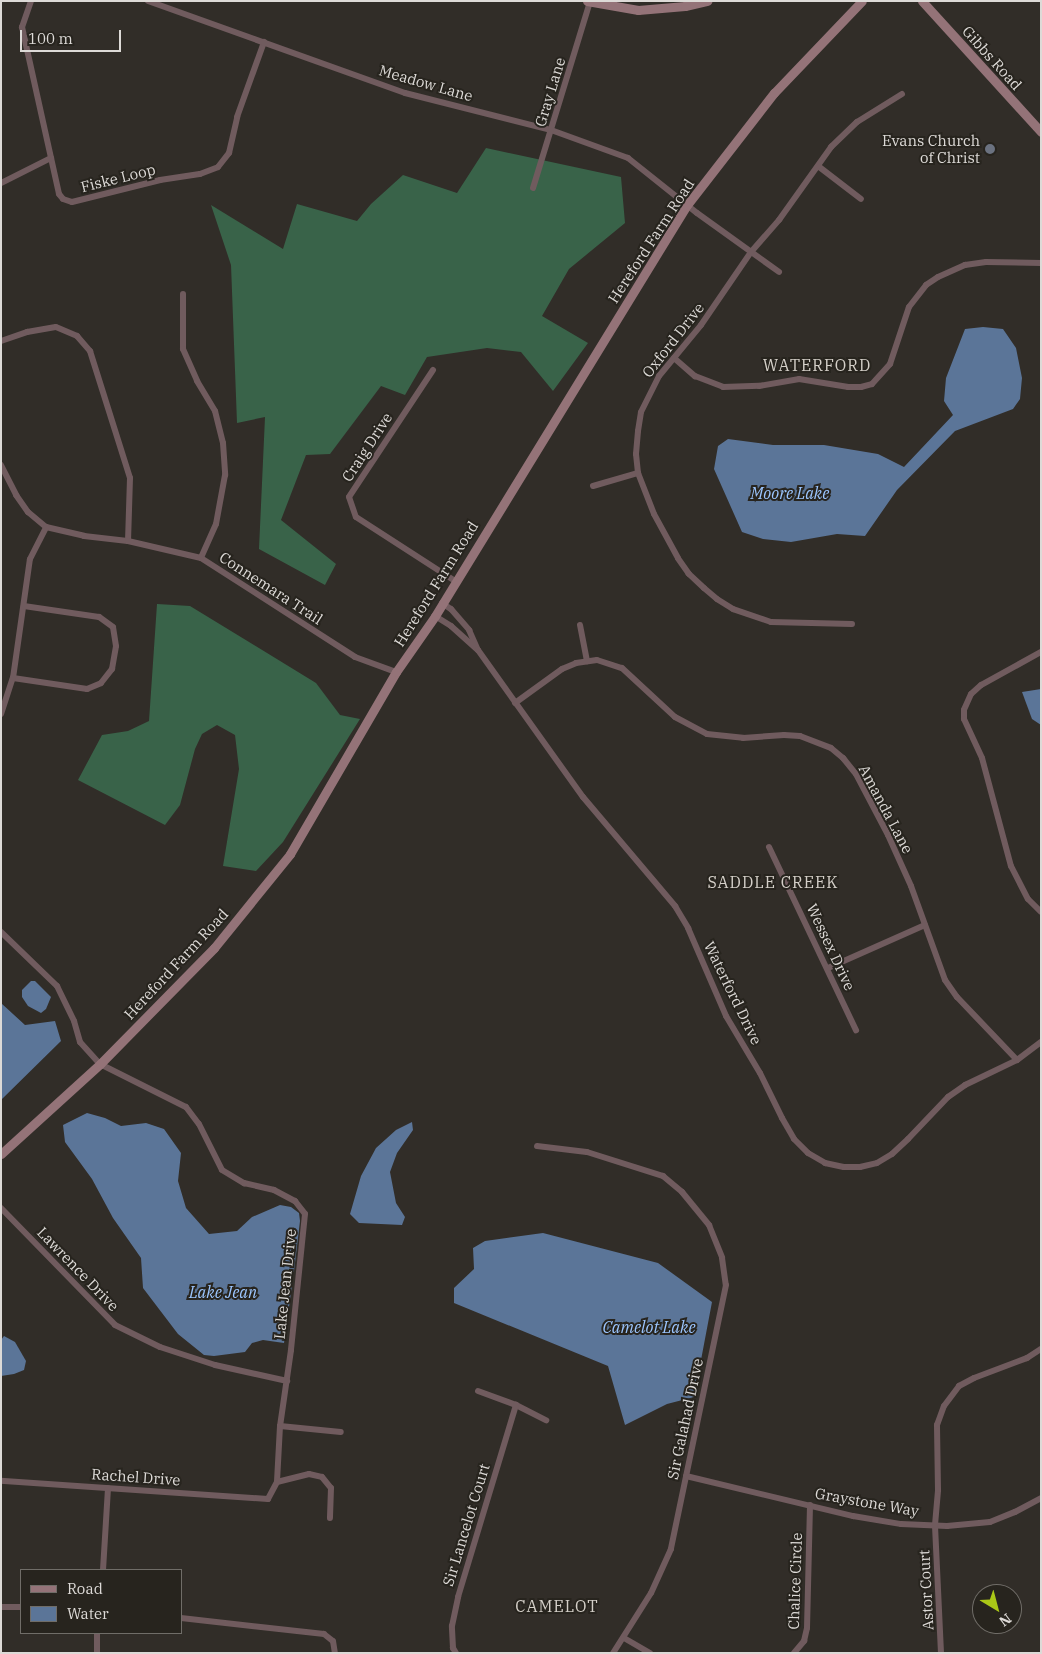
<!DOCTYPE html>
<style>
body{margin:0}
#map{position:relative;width:1042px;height:1654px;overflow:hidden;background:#312d28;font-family:"IBM Plex Serif",serif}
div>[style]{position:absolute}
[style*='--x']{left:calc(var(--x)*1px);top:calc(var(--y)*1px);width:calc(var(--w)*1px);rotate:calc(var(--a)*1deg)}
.forest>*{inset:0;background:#396349}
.water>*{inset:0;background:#5b7598}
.street>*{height:6px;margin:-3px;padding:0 3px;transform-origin:3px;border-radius:3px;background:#705b5e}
.secondary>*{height:9px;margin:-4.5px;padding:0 4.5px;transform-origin:4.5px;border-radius:4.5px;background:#947378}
.dots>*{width:14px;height:14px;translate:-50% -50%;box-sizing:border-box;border:2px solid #27241e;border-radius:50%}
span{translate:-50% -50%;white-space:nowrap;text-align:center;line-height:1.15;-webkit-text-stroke:4px #27241e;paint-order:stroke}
.street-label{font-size:15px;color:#dddad7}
.poi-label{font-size:15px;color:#dddad7}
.right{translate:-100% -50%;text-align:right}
.neighbourhood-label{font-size:16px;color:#d4cfc8;letter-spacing:1px}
.water-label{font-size:16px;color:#9cc6ff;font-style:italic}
.frame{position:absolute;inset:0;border:2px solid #dddad7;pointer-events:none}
.legend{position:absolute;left:20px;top:1569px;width:162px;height:65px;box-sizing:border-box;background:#27241e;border:1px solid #706d68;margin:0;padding:6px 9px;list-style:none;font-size:15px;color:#dddad7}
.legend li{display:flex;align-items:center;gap:10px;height:25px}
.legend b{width:25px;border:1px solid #706d68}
.north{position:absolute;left:972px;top:1584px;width:50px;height:50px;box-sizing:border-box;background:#27241e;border:1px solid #706d68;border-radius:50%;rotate:143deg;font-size:14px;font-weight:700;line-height:20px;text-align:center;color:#dddad7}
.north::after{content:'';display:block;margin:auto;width:18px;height:22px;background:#aac717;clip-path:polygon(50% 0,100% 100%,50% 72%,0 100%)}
.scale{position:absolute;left:20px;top:30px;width:101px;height:22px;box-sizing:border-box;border:2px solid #dddad7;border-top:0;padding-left:6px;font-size:15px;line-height:18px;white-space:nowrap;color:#dddad7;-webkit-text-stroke:4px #27241e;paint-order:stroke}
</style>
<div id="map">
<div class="forest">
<div style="clip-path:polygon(486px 148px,621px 177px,625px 223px,569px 269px,542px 316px,588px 343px,553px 391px,521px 352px,487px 348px,427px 357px,405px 395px,381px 386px,330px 454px,306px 455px,281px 520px,336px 564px,325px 585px,259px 549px,265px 417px,237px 423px,231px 265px,211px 205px,283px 249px,297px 204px,357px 221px,371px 204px,403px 175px,457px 193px)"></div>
<div style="clip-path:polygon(157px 604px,190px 606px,316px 683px,340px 715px,360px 719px,283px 842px,256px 871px,223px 866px,239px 769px,235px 735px,217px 725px,202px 734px,195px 749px,180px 805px,165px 825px,78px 780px,102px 735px,128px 731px,149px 721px)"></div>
</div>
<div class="water">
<div style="clip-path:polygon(983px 327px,1003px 329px,1016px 348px,1022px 378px,1020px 399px,1013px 409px,955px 431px,897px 490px,865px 536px,837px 534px,791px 542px,763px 539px,742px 532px,714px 469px,718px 446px,728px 439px,773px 445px,824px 445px,878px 454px,904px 467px,953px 415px,944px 401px,946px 378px,965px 329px)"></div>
<div style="clip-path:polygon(1041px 689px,1041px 725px,1032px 719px,1022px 692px)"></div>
<div style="clip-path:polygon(31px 981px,35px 981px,51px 997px,46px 1009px,41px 1013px,28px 1006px,22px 997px,22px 990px)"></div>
<div style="clip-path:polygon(1px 1003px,25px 1025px,55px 1021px,61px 1041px,1px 1100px)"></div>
<div style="clip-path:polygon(87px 1113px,105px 1118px,121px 1126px,146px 1123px,164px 1129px,181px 1153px,178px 1181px,186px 1208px,209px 1234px,237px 1231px,252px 1217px,280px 1205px,291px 1207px,299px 1213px,300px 1221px,294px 1271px,290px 1275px,292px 1285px,284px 1343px,263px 1340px,252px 1343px,245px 1352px,214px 1356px,204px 1355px,178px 1334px,143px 1288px,141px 1258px,113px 1218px,92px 1179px,65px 1142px,63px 1125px)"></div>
<div style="clip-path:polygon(412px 1122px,413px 1130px,397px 1153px,390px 1172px,396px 1203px,405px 1217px,402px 1225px,359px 1223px,350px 1214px,361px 1176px,376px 1148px,396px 1130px)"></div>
<div style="clip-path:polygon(543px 1233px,658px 1263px,712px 1302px,694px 1397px,667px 1404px,625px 1425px,608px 1366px,454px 1303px,454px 1288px,474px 1269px,473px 1248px,485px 1241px)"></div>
<div style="clip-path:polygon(4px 1336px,15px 1342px,26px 1361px,24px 1370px,14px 1374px,1px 1376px,1px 1340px)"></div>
</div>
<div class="street">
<div style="--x:31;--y:1;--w:28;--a:109"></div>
<div style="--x:22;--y:27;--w:171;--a:77.5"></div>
<div style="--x:59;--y:194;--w:6;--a:51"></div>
<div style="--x:63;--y:199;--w:9;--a:18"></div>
<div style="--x:72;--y:202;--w:91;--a:-14"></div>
<div style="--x:160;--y:180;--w:40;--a:-8.5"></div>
<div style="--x:200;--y:174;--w:19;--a:-21"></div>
<div style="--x:218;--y:167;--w:18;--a:-52"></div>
<div style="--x:229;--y:153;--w:37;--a:-77"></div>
<div style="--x:237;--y:117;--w:80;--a:-70.2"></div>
<div style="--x:148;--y:1;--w:273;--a:19.7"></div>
<div style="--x:405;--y:93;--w:151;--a:14.2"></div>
<div style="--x:551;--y:130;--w:82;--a:20"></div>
<div style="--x:628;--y:158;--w:88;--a:38.6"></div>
<div style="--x:697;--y:213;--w:101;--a:35.7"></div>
<div style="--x:818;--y:166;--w:54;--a:37.5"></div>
<div style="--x:1;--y:183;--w:56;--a:-26.6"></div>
<div style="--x:533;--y:188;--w:195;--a:-73"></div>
<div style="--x:183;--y:294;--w:55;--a:90"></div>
<div style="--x:183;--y:349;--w:35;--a:66"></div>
<div style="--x:197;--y:381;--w:35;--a:59"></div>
<div style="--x:215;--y:411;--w:33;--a:76"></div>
<div style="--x:223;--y:443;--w:32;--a:86"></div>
<div style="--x:225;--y:475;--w:50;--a:100.4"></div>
<div style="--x:216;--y:524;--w:37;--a:114"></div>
<div style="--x:1;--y:341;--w:28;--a:-19"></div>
<div style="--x:27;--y:332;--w:29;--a:-10"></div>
<div style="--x:56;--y:327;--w:23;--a:23"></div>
<div style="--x:77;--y:336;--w:20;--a:49"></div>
<div style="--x:90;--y:351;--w:133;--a:72.5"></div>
<div style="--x:130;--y:478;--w:63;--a:91.8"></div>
<div style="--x:674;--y:358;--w:28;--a:41"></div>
<div style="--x:695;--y:376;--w:30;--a:21"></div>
<div style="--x:723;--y:387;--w:36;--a:-2"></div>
<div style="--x:759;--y:386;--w:41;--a:-9.9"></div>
<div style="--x:799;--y:379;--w:50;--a:9.3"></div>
<div style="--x:848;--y:387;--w:13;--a:0"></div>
<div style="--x:861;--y:387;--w:11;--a:-15"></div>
<div style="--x:872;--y:384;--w:27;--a:-48"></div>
<div style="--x:890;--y:364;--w:60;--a:-71.6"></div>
<div style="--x:909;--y:307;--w:28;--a:-52"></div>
<div style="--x:926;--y:285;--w:14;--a:-34"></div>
<div style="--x:938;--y:277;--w:30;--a:-24"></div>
<div style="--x:965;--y:265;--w:21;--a:-8"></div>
<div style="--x:986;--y:262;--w:55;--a:1"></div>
<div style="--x:433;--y:370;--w:152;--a:123.5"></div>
<div style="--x:349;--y:497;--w:21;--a:71"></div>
<div style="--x:356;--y:517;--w:118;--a:32.9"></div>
<div style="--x:1;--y:465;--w:34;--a:63"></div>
<div style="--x:16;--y:495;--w:21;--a:55"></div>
<div style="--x:28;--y:512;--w:23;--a:40"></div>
<div style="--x:46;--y:527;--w:39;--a:13"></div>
<div style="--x:84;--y:536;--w:44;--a:6.5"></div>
<div style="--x:128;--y:541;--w:75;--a:13.1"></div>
<div style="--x:201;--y:558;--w:183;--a:32.7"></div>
<div style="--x:355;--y:657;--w:44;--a:20.1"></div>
<div style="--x:593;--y:486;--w:47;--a:-16.1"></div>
<div style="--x:442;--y:603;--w:11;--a:34"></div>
<div style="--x:451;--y:609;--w:28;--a:49"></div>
<div style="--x:469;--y:630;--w:22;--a:66"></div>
<div style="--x:435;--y:616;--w:19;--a:32"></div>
<div style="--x:451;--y:626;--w:36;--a:42"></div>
<div style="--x:478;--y:650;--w:181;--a:54.5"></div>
<div style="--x:583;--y:797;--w:143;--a:49.8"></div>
<div style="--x:675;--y:906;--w:26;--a:59"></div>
<div style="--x:688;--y:928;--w:96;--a:66.6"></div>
<div style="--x:726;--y:1016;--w:66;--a:59.2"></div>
<div style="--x:760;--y:1073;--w:50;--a:63.9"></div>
<div style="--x:782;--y:1118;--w:24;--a:60"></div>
<div style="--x:794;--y:1139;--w:20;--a:45"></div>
<div style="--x:808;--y:1153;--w:20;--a:30"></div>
<div style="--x:825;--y:1163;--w:19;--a:12"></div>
<div style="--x:844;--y:1167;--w:16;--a:0"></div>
<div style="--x:860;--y:1167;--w:17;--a:-13"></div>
<div style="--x:877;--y:1163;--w:17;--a:-31"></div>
<div style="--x:892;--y:1154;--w:22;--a:-43"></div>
<div style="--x:908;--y:1139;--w:58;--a:-46.4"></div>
<div style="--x:948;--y:1097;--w:21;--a:-35"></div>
<div style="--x:965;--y:1085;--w:58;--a:-25.7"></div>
<div style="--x:1017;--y:1060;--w:30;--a:-37"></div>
<div style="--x:852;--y:624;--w:81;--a:-178.6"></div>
<div style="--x:771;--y:622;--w:40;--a:-161.1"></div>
<div style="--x:733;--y:609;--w:19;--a:-148"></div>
<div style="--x:717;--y:599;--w:17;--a:-140"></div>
<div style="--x:704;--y:588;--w:21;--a:-137"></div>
<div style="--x:689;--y:574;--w:19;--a:-125"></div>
<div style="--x:678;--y:558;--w:50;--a:-118.6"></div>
<div style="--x:654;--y:514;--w:44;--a:-111.3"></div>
<div style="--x:638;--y:473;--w:19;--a:-96"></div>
<div style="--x:636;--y:454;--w:23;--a:-85"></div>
<div style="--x:638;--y:431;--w:19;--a:-81"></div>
<div style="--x:641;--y:412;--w:40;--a:-63.4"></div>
<div style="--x:659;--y:376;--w:66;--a:-50.5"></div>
<div style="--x:701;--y:325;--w:88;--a:-55.6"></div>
<div style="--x:751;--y:252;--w:43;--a:-48.8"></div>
<div style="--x:779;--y:220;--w:90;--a:-54.5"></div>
<div style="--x:831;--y:147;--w:36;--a:-44"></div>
<div style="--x:857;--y:122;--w:53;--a:-31.9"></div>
<div style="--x:580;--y:625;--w:37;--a:79"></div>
<div style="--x:1041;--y:652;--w:68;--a:151.2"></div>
<div style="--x:981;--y:685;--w:13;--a:138"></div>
<div style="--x:971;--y:694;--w:17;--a:114"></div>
<div style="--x:964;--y:710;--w:9;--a:90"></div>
<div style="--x:964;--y:719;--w:43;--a:65.2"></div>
<div style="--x:982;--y:758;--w:112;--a:75"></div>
<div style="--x:1011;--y:866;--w:37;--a:63"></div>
<div style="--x:1028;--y:899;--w:18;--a:45"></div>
<div style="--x:13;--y:678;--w:75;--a:8.5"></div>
<div style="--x:87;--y:689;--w:15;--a:-23"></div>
<div style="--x:101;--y:683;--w:18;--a:-52"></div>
<div style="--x:112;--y:669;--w:23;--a:-80"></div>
<div style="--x:116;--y:646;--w:19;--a:-99"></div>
<div style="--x:113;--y:627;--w:17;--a:-144"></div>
<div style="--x:99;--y:617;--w:76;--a:-171.7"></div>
<div style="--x:515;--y:703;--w:58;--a:-35.9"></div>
<div style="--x:562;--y:669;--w:15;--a:-23"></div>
<div style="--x:576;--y:663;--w:21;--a:-8"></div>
<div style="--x:597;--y:660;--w:26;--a:18"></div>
<div style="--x:622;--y:668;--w:72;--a:42.8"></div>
<div style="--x:675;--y:717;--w:36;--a:28"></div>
<div style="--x:707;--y:734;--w:36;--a:6"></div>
<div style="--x:743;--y:738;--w:41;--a:-4.2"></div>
<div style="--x:784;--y:735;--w:16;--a:4"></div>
<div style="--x:800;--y:736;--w:33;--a:21"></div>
<div style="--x:831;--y:748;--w:16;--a:40"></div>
<div style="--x:843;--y:758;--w:21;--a:51"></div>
<div style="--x:856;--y:774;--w:69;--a:62.3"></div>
<div style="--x:888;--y:835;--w:56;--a:65.7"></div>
<div style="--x:911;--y:886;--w:100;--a:70.1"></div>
<div style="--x:945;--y:980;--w:21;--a:55"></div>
<div style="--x:957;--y:997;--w:87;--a:46.4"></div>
<div style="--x:1;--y:714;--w:38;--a:-72"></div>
<div style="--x:13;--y:678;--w:120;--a:-81.9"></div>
<div style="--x:30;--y:559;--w:36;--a:-63"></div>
<div style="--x:769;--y:847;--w:203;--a:64.6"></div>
<div style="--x:1;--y:932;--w:78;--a:44"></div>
<div style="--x:57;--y:986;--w:39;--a:64"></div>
<div style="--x:74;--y:1021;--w:22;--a:74"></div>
<div style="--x:80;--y:1042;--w:30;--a:48"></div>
<div style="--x:100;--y:1064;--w:96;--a:26.6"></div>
<div style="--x:186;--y:1107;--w:21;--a:53"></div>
<div style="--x:199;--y:1124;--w:51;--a:63.4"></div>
<div style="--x:222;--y:1170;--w:26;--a:31"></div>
<div style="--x:244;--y:1183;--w:31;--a:13"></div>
<div style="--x:274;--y:1190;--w:24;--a:28"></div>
<div style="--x:295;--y:1201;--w:16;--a:52"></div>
<div style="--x:305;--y:1214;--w:137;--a:95.9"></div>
<div style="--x:291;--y:1350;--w:77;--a:98.2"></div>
<div style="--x:280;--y:1426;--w:56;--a:93.1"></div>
<div style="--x:277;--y:1482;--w:19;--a:118"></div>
<div style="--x:268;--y:1499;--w:268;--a:-176.1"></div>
<div style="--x:828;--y:968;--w:106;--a:-23.9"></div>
<div style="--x:537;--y:1146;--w:50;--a:6.8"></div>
<div style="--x:587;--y:1152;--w:80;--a:17.5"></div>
<div style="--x:663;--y:1176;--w:25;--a:40"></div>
<div style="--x:682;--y:1192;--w:43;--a:50.7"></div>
<div style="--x:709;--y:1225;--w:35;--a:68"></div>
<div style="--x:722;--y:1258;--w:27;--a:82"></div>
<div style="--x:726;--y:1285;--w:270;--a:101.8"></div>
<div style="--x:671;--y:1549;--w:48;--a:114.4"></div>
<div style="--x:651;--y:1593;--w:71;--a:122.3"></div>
<div style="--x:1;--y:1208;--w:163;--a:45.7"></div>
<div style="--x:115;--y:1325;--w:50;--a:26.1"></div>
<div style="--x:160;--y:1347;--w:58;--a:18.1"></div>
<div style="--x:215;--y:1365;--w:74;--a:12.5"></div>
<div style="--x:478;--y:1391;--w:40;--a:20.2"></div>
<div style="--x:516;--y:1405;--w:34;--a:27"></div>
<div style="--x:280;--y:1426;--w:61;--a:5.6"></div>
<div style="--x:686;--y:1476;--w:172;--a:13.5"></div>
<div style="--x:853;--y:1516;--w:49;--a:9.5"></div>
<div style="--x:901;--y:1524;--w:46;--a:2.5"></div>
<div style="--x:947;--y:1526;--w:43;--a:-5.3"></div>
<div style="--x:990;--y:1522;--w:27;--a:-22"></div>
<div style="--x:1015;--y:1512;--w:30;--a:-28"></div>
<div style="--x:277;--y:1482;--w:33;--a:-14"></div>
<div style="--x:309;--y:1474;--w:13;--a:13"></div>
<div style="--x:322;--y:1477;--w:14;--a:51"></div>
<div style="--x:331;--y:1488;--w:30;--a:92"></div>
<div style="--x:103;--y:1570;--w:82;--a:-86.5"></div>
<div style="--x:1;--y:1607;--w:20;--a:0"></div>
<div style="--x:181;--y:1618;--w:144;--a:6.4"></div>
<div style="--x:324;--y:1634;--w:11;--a:38"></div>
<div style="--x:333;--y:1641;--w:12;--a:81"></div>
<div style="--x:624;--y:1638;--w:30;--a:30"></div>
<div style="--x:97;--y:1653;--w:20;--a:-90"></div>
<div style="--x:456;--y:1653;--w:6;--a:-121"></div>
<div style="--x:453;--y:1648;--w:22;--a:-93"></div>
<div style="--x:452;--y:1626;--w:30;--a:-78"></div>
<div style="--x:458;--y:1597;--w:201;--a:-73.2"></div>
<div style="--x:794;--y:1653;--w:16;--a:-50"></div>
<div style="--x:804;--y:1641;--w:13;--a:-77"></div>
<div style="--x:807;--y:1628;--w:123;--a:-88.6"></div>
<div style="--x:941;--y:1653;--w:128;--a:-92.7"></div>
<div style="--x:935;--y:1525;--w:35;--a:-85"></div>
<div style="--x:938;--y:1490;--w:65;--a:-90.9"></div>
<div style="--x:937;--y:1425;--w:20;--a:-70"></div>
<div style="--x:944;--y:1406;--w:25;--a:-53"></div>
<div style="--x:959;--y:1386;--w:17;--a:-28"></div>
<div style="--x:974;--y:1378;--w:57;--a:-20.7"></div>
<div style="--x:1027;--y:1358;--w:17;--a:-33"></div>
</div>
<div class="secondary">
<div style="--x:587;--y:1;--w:52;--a:10"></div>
<div style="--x:638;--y:10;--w:47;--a:-4.9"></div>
<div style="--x:685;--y:6;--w:23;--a:-13"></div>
<div style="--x:922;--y:1;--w:177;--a:47.7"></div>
<div style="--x:1;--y:1154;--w:134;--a:-42.3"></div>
<div style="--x:100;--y:1064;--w:163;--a:-45.5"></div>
<div style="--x:214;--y:948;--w:121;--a:-51"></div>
<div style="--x:290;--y:854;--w:211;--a:-59.8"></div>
<div style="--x:396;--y:672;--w:68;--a:-55.1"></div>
<div style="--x:435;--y:616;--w:482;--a:-58.5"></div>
<div style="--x:687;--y:205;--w:142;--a:-52.2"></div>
<div style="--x:774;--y:93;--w:127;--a:-46.3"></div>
</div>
<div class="dots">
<div style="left:990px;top:149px;background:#6b7280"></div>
</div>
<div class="street-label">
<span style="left:992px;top:58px;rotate:48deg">Gibbs Road</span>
<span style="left:426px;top:83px;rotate:16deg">Meadow Lane</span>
<span style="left:550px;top:92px;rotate:-73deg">Gray Lane</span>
<span style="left:118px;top:178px;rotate:-14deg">Fiske Loop</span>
<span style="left:651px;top:241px;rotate:-57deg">Hereford Farm Road</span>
<span style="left:673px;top:340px;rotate:-52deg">Oxford Drive</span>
<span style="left:367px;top:447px;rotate:-57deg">Craig Drive</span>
<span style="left:436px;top:584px;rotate:-58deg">Hereford Farm Road</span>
<span style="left:271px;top:588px;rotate:33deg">Connemara Trail</span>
<span style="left:886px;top:809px;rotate:62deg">Amanda Lane</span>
<span style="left:831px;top:947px;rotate:65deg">Wessex Drive</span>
<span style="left:176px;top:964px;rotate:-47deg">Hereford Farm Road</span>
<span style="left:733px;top:993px;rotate:64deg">Waterford Drive</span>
<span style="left:78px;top:1269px;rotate:46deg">Lawrence Drive</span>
<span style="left:285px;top:1284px;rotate:-84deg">Lake Jean Drive</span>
<span style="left:685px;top:1419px;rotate:-78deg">Sir Galahad Drive</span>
<span style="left:136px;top:1477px;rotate:4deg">Rachel Drive</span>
<span style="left:867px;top:1502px;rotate:10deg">Graystone Way</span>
<span style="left:466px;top:1525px;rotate:-73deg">Sir Lancelot Court</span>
<span style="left:795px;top:1581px;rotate:-88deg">Chalice Circle</span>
<span style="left:926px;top:1590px;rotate:-93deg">Astor Court</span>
</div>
<div class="poi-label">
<span class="right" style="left:980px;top:149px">Evans Church<br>of Christ</span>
</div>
<div class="neighbourhood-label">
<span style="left:817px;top:365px">WATERFORD</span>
<span style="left:773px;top:882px">SADDLE CREEK</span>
<span style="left:557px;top:1606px">CAMELOT</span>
</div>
<div class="water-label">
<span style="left:790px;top:493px">Moore Lake</span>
<span style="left:223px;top:1292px">Lake Jean</span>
<span style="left:649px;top:1327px">Camelot Lake</span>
</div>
<div class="frame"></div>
<ul class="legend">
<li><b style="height:6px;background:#947378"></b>Road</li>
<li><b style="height:14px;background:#5b7598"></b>Water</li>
</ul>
<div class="north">N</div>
<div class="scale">100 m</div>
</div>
